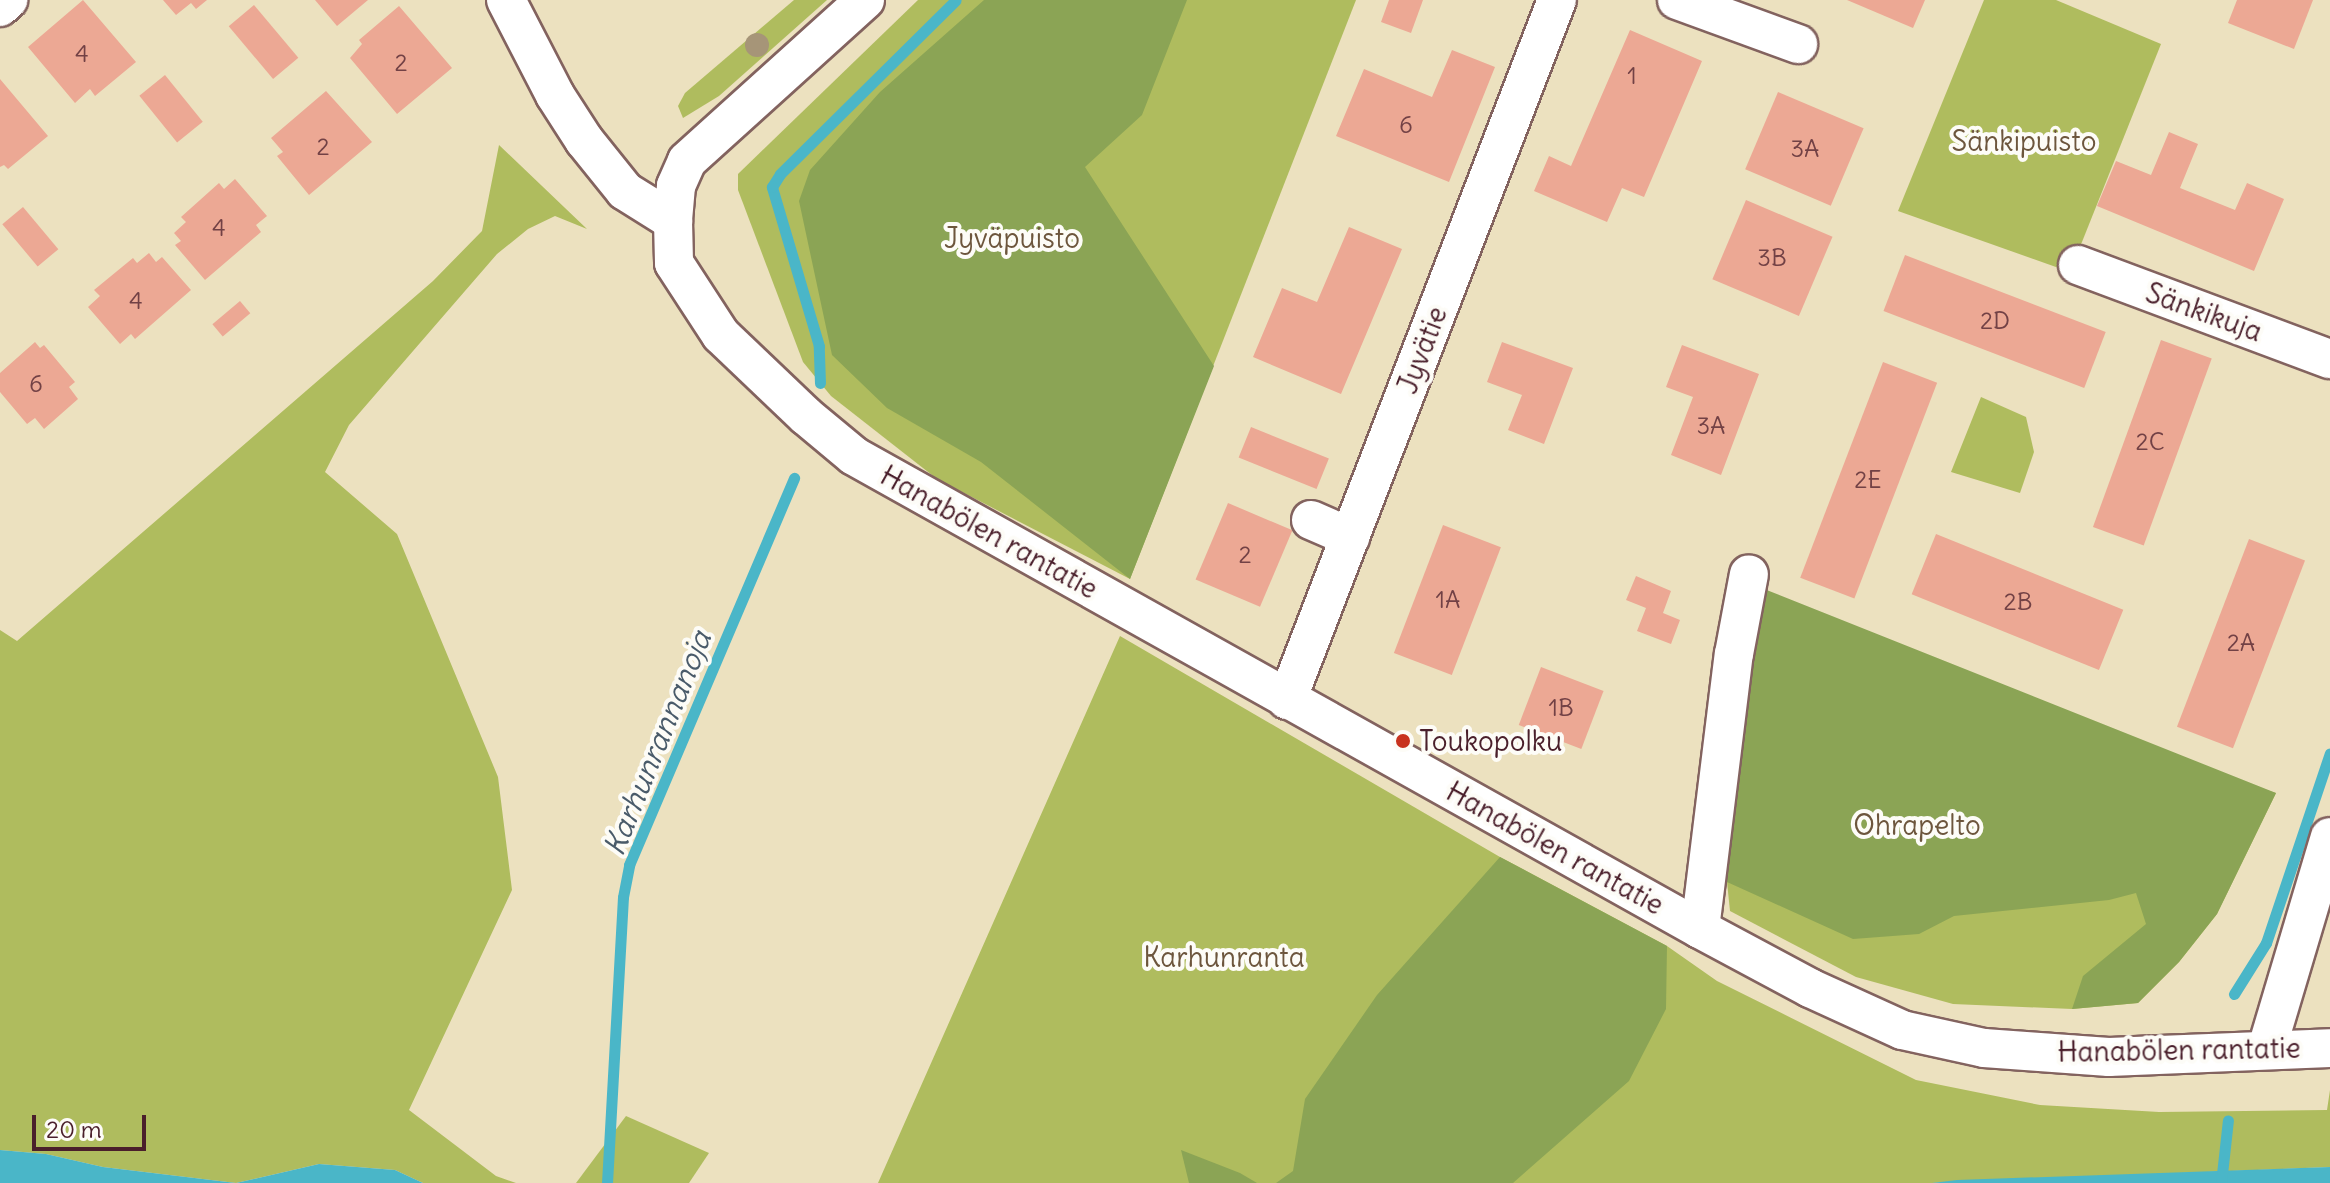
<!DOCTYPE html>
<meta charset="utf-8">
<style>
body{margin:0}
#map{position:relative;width:2330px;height:1183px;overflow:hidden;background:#ece1bf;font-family:Delius,sans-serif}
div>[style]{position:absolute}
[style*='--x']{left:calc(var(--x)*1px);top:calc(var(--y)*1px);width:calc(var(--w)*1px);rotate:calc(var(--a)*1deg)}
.green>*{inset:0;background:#afbc5e}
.forest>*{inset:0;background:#8ba455}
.water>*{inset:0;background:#4ab6c8}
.stream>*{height:11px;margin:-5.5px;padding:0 5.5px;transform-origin:5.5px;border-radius:5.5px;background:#4ab6c8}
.building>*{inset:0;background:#eca894;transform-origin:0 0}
.roads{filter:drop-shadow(2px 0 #83635f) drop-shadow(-2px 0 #83635f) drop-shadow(0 2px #83635f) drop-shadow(0 -2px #83635f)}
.minor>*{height:38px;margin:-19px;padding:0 19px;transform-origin:19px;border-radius:19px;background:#fff}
.trees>*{width:24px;height:24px;margin:-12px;border-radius:50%;background:#a69578}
.dots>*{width:22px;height:22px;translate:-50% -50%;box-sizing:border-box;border:4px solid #fdfcf7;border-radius:50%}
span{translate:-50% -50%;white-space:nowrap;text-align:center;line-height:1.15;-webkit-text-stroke:8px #fdfcf7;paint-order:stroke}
.number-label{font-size:24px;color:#724145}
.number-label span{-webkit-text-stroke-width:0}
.park-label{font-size:28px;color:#6d563d}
.street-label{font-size:28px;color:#4a1f2b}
.poi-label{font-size:28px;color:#4a1f2b}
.left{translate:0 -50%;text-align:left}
.water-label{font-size:30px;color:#4a5b6a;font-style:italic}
.scale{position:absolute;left:32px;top:1115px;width:114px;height:36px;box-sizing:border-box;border:4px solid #4a1f2b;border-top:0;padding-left:10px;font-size:24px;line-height:28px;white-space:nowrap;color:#4a1f2b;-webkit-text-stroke:6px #fdfcf7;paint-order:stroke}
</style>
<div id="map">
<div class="green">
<div style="clip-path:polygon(794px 0,827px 0,719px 96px,683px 118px,678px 106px,685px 93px)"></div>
<div style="clip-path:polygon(918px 0,1356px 0,1130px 579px,937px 479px,831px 396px,803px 362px,738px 190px,738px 174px)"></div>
<div style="clip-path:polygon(1984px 0,2056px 0,2161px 44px,2070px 272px,1898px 211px)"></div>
<div style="clip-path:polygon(499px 145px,587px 229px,555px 216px,528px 229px,497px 254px,349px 425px,325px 472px,397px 534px,498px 777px,512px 890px,409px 1110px,496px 1176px,516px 1183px,423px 1183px,395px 1170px,319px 1164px,236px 1183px,103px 1167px,46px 1154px,0 1150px,0 630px,17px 641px,433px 281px,482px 231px)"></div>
<div style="clip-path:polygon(1981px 397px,2026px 417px,2034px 452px,2020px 493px,1951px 472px)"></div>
<div style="clip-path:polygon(1753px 628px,2276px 793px,2217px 914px,2179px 962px,2138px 1003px,2072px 1009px,1953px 1004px,1856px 977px,1730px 911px,1727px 882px)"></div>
<div style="clip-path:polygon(1120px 636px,1500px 857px,1667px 946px,1717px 981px,1916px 1080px,2040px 1105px,2159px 1112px,2327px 1110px,2330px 1090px,2330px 1167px,1932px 1183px,878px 1183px)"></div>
<div style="clip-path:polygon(626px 1116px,709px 1153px,689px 1183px,576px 1183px)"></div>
</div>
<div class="forest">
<div style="clip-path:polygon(984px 0,1187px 0,1142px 115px,1085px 167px,1214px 366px,1130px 579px,981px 462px,887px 408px,832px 355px,799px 201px,810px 170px,880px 92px)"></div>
<div style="clip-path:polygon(1759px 587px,2276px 793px,2217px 914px,2179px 962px,2138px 1003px,2072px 1009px,2083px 976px,2146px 924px,2136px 893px,2109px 900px,1954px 916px,1919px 934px,1853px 939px,1727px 882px)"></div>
<div style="clip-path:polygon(1500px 857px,1667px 946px,1666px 1009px,1629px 1081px,1513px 1183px,1276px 1183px,1293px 1171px,1305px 1099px,1377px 995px)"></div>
<div style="clip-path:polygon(1181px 1150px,1240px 1173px,1257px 1183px,1189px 1183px)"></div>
</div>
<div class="water">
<div style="clip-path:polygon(0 1150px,46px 1154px,103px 1167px,236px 1183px,319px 1164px,395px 1170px,423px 1183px,0 1183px)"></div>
<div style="clip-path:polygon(2330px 1167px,2330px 1183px,1932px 1183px,1957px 1180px)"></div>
</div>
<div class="stream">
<div style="--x:820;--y:383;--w:37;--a:-92"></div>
<div style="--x:819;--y:346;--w:166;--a:-106.5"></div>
<div style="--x:772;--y:187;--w:15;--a:-58"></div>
<div style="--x:780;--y:174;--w:247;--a:-44.7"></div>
<div style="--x:2234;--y:994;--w:60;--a:-57.9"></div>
<div style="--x:2266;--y:943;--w:200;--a:-71.4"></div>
<div style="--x:607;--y:1183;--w:286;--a:-86.8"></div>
<div style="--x:623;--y:897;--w:33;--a:-79"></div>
<div style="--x:629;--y:865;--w:421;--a:-66.9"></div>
<div style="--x:2221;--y:1183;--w:63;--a:-83.7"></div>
</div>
<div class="building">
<div style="clip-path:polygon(83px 0,136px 62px,95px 96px,90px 89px,75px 103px,28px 47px)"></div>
<div style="clip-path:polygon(163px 0,207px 0,196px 9px,191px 3px,176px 15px)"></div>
<div style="clip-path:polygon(315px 0,368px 0,337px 26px)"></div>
<div style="clip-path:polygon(1389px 0,1423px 0,1411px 33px,1381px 22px)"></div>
<div style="clip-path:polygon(1847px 0,1925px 0,1913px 28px)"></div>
<div style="clip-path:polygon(2237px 0,2313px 0,2294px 49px,2228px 23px)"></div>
<div style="left:254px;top:5px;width:69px;height:33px;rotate:50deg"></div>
<div style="clip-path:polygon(399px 6px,452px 68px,397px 114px,350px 58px,362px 44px,359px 40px)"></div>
<div style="clip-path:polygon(1630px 30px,1702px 61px,1644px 197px,1622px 188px,1607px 222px,1534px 191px,1549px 156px,1571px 166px)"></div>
<div style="clip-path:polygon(1452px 50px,1495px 67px,1449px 182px,1336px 136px,1364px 69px,1432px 97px)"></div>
<div style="left:165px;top:75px;width:60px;height:33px;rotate:51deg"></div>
<div style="clip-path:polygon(0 79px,48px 136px,8px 169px,4px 165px,0 167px)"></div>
<div style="clip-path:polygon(326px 91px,372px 142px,309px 195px,277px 156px,283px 152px,271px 138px)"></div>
<div style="left:1778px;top:92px;width:93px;height:84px;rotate:23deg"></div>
<div style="clip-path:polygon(2169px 132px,2198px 144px,2180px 188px,2235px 210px,2247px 183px,2284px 199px,2254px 271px,2097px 206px,2116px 161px,2151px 175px)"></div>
<div style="clip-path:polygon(235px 179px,267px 216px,256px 225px,261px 232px,205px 280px,175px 245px,181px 241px,174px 233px,186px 222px,181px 217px,219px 183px,224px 189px)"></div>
<div style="left:1746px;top:200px;width:94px;height:86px;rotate:23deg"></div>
<div style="left:23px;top:207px;width:55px;height:27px;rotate:50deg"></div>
<div style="clip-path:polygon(1349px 227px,1402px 249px,1341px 394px,1253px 357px,1282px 288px,1317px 302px)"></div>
<div style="clip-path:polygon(149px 253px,156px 262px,162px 257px,191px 290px,135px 339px,131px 334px,120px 344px,88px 307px,100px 296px,94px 290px,133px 258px,137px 263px)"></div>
<div style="left:1905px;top:255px;width:215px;height:60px;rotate:21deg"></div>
<div style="left:240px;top:301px;width:16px;height:36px;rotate:50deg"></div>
<div style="left:2161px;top:340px;width:54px;height:199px;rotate:20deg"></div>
<div style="clip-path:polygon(35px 342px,40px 348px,44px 345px,75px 382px,69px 387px,78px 399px,44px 429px,35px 418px,27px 424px,0 392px,0 373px)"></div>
<div style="clip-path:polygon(1502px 342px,1573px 368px,1544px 444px,1508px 430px,1522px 395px,1487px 382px)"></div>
<div style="clip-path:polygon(1682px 345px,1759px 374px,1721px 475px,1671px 455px,1693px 397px,1666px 387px)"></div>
<div style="left:1883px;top:362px;width:58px;height:231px;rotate:21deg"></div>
<div style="left:1251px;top:427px;width:84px;height:33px;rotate:22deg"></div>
<div style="left:1228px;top:503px;width:70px;height:83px;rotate:23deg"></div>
<div style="left:1443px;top:525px;width:62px;height:137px;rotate:21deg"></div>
<div style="left:1936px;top:534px;width:202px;height:65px;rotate:22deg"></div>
<div style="left:2249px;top:539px;width:60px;height:201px;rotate:21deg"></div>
<div style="clip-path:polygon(1636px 576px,1671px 591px,1663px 613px,1680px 620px,1671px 644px,1637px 631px,1646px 608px,1626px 600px)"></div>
<div style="left:1541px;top:667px;width:67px;height:62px;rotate:21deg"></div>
</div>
<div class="roads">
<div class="minor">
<div style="--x:506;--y:0;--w:107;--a:62.7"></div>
<div style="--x:555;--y:95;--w:54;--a:57.2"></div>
<div style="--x:584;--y:140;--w:65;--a:51.2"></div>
<div style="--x:625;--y:191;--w:57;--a:32"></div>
<div style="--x:865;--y:0;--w:240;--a:137.9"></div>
<div style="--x:687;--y:161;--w:27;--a:114"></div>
<div style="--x:676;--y:186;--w:35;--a:95"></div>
<div style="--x:673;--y:221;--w:42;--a:88.6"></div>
<div style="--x:674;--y:263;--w:86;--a:56.9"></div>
<div style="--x:721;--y:335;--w:117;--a:43.6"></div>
<div style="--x:806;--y:416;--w:62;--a:39.8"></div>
<div style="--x:854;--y:456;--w:969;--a:29.21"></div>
<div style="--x:1700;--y:929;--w:125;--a:28.2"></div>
<div style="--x:1810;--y:988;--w:101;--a:24.5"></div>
<div style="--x:1902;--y:1030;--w:84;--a:12.4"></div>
<div style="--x:1984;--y:1048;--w:125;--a:4.1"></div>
<div style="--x:2109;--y:1057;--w:221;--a:-2.3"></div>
<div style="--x:1677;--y:0;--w:129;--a:20"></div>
<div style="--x:0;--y:7;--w:11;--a:-41"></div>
<div style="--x:2078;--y:265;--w:269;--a:20.5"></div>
<div style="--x:1311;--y:520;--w:43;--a:23.6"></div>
<div style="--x:1287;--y:700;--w:750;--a:-68.91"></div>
<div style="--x:1700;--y:929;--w:277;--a:-83"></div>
<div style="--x:1734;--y:654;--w:81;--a:-79.4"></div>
<div style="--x:2267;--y:1048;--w:220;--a:-73.4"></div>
</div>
</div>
<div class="trees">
<div style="left:757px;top:45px"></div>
</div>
<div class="dots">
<div style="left:1403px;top:741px;background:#c8321e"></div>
</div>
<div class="number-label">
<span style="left:82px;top:54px">4</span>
<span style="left:401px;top:63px">2</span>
<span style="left:1632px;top:76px">1</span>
<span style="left:1406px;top:125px">6</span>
<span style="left:323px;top:147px">2</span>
<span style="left:1805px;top:149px">3A</span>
<span style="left:219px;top:228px">4</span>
<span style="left:1772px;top:258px">3B</span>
<span style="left:136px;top:301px">4</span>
<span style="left:1995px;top:321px">2D</span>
<span style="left:36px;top:384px">6</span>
<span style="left:1711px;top:426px">3A</span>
<span style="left:2150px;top:442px">2C</span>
<span style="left:1868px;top:480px">2E</span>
<span style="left:1245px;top:555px">2</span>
<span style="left:1448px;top:600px">1A</span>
<span style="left:2018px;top:602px">2B</span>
<span style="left:2241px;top:643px">2A</span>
<span style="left:1561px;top:708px">1B</span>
</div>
<div class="park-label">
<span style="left:2024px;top:141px">Sänkipuisto</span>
<span style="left:1012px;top:238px">Jyväpuisto</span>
<span style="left:1917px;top:825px">Ohrapelto</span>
<span style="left:1224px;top:957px">Karhunranta</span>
</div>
<div class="street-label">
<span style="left:2204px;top:312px;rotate:20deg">Sänkikuja</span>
<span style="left:1422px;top:350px;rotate:-69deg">Jyvätie</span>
<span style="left:989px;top:532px;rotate:29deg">Hanabölen rantatie</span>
<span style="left:1555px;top:848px;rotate:29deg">Hanabölen rantatie</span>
<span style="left:2179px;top:1050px;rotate:-1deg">Hanabölen rantatie</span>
</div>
<div class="poi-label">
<span class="left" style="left:1419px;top:741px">Toukopolku</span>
</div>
<div class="water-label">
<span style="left:657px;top:743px;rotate:-68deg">Karhunrannanoja</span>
</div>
<div class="scale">20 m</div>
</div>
